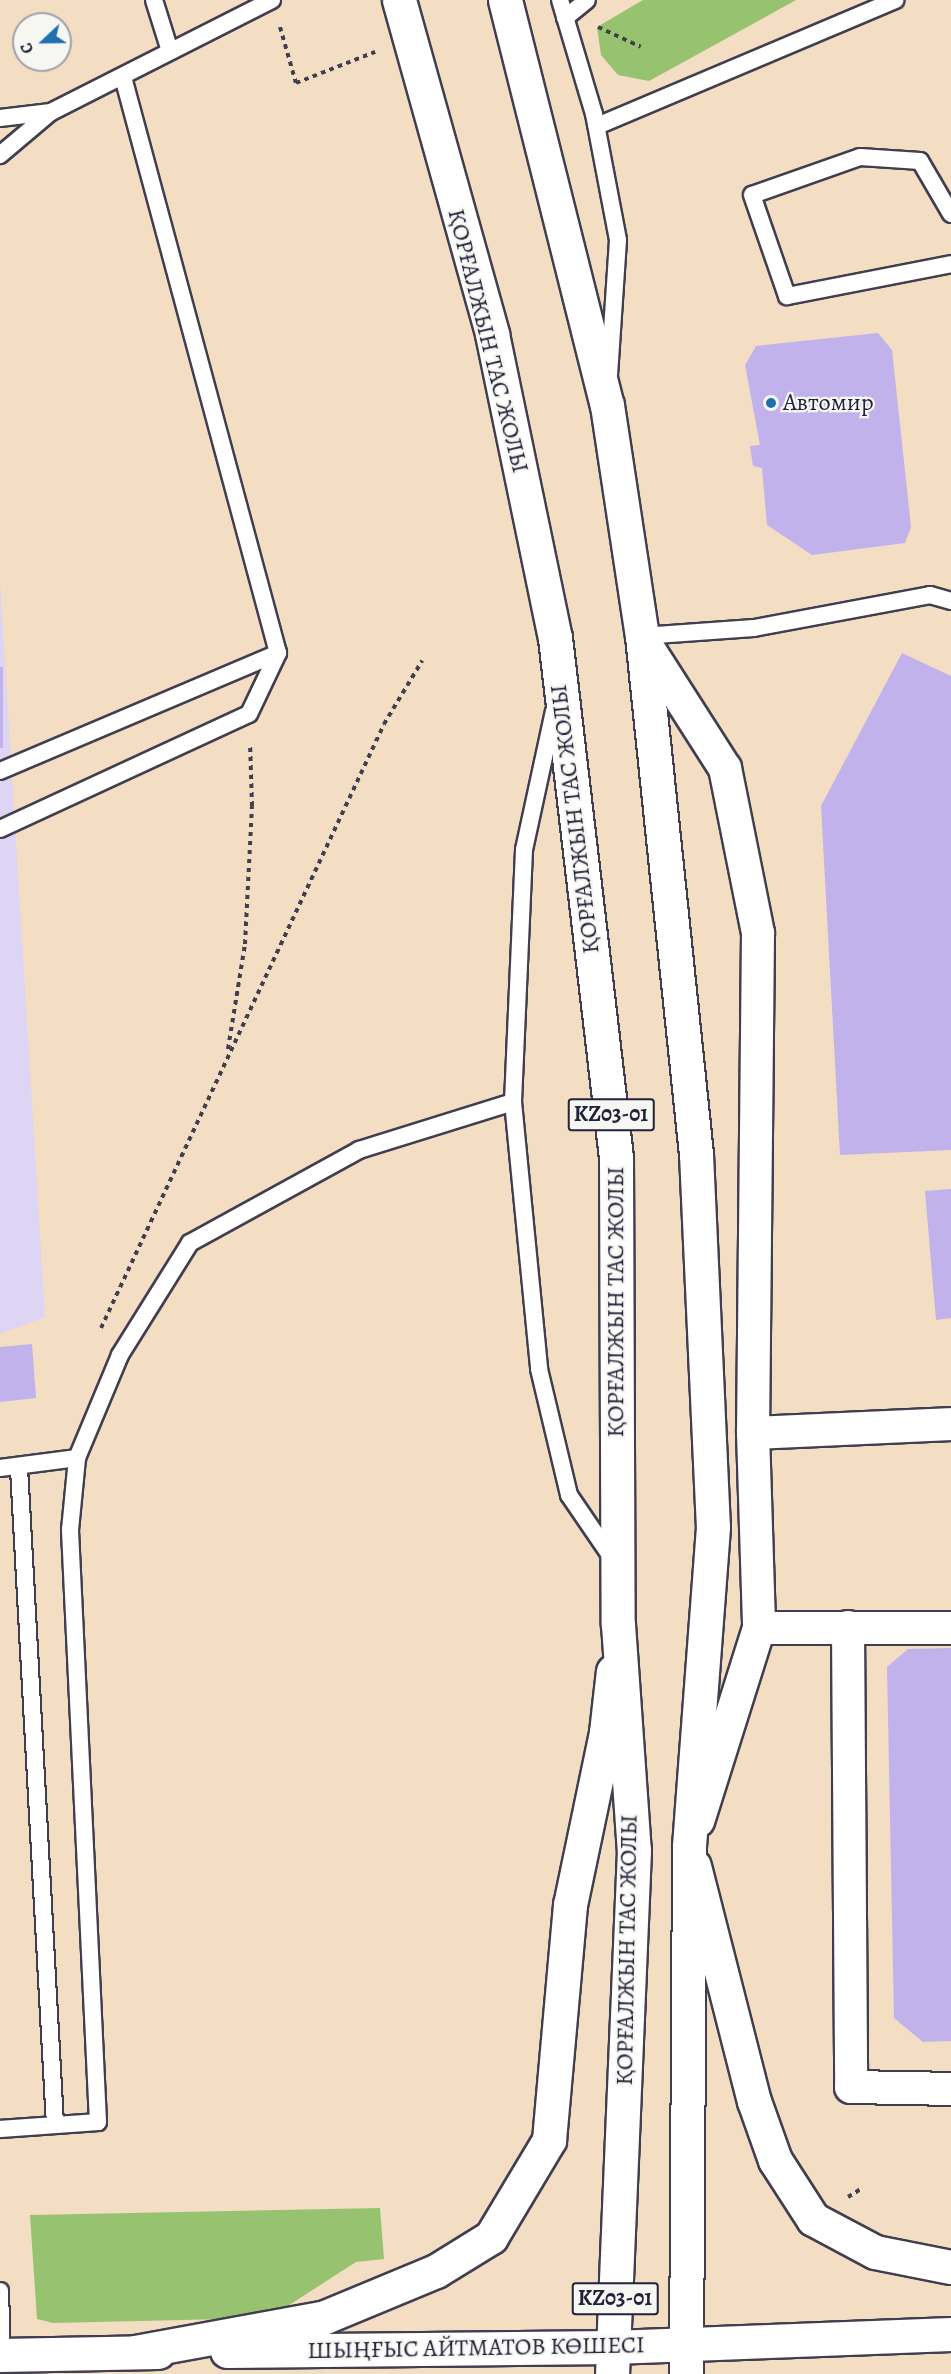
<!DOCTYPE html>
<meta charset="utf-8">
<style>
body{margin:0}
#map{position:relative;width:951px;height:2374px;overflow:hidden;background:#f3ddc3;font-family:Alegreya,serif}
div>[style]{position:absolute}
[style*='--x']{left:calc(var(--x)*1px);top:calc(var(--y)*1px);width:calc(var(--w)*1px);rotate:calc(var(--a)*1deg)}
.built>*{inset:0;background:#ded5f5}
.green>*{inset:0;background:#97c371}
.building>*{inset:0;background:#c1b2ec;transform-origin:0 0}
.path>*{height:4px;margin-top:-2px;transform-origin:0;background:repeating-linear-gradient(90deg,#413e4f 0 4.5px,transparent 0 9px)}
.roads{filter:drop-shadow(2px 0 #413e4f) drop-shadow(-2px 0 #413e4f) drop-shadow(0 2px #413e4f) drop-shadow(0 -2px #413e4f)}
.service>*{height:16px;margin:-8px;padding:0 8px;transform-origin:8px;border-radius:8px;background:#fff}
.minor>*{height:32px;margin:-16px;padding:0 16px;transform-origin:16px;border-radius:16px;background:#fff}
.secondary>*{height:33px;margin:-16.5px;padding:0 16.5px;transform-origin:16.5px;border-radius:16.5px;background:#fff}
.primary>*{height:33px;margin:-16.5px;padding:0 16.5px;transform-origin:16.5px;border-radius:16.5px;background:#fff}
.dots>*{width:16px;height:16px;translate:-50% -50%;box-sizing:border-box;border:3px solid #f6f6f2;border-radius:50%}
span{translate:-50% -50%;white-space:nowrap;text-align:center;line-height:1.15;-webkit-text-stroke:4.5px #f6f6f2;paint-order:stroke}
.shield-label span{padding:2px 4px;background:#f6f6f2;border:2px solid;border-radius:4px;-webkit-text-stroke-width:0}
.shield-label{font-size:22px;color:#22223b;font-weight:700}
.street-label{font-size:24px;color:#22223b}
.poi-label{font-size:24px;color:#22223b}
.left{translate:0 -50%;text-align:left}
.north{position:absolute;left:12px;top:12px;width:60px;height:60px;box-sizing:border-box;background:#f6f6f2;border:2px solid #a1a1a9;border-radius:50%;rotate:248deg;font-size:16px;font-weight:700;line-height:24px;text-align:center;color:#22223b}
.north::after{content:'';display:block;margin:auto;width:21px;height:27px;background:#1f6fb2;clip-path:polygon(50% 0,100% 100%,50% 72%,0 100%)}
</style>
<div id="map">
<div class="built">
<div style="clip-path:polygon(0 580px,45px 1317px,0 1334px)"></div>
</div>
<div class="green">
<div style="clip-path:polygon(643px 0,796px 0,649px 81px,618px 75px,601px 55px,597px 27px)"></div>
<div style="clip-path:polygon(380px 2208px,384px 2259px,356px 2262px,283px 2309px,226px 2319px,53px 2323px,37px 2319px,30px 2215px)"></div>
</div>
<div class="building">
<div style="clip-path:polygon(878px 333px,892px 350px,911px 527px,905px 543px,812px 555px,767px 525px,762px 468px,753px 466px,750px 446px,760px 445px,745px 365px,756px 346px)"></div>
<div style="clip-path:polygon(902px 653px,951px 676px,951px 1150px,840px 1155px,821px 806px)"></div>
<div style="left:0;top:667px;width:3px;height:81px"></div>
<div style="clip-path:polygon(951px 1189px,951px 1318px,936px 1320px,925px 1191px)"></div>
<div style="clip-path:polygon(32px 1344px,36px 1398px,0 1402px,0 1347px)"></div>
<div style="clip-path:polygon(951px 1648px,951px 2041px,923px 2042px,894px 2018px,887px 1667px,908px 1649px)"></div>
</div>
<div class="path">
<div style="--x:280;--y:27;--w:58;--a:74.1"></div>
<div style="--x:296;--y:83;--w:85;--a:-21.4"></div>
<div style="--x:598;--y:27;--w:47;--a:24.9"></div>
<div style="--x:228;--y:1049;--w:106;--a:-80.8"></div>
<div style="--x:245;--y:944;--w:138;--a:-87.1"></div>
<div style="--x:252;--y:806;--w:63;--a:-91.8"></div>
<div style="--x:101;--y:1328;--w:667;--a:-64.89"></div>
<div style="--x:384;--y:724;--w:74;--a:-58.9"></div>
<div style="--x:848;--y:2197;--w:15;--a:-32"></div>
</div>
<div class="roads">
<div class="service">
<div style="--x:154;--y:0;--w:53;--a:72.6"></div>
<div style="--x:560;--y:0;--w:119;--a:73.4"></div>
<div style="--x:594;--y:114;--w:128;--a:79.2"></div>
<div style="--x:618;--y:240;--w:134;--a:93.8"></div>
<div style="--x:565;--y:18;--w:28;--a:-39"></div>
<div style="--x:51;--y:112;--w:248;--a:-26.9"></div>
<div style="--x:0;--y:118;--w:51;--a:-6.7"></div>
<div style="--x:51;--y:112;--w:67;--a:139.9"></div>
<div style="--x:597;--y:126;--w:324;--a:-22.9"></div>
<div style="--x:951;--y:214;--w:61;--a:-120.3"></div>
<div style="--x:920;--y:161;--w:60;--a:-176.2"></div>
<div style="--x:860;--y:157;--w:114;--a:160.6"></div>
<div style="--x:752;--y:195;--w:107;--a:70.9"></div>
<div style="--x:787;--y:296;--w:167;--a:-11"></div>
<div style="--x:642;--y:636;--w:112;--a:-4.1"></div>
<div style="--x:754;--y:628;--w:179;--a:-10.6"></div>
<div style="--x:930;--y:595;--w:22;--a:16"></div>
<div style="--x:554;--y:711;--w:142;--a:102.2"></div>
<div style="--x:524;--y:850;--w:252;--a:92.5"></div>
<div style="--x:513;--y:1102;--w:268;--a:84.4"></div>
<div style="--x:539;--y:1369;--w:130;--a:76.6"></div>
<div style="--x:569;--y:1495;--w:80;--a:55.7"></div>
<div style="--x:0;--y:771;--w:302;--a:-23"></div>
<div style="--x:278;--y:653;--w:596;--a:-105.06"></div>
<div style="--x:0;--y:829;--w:274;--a:-24.8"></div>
<div style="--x:249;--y:714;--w:68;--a:-64.6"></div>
<div style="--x:0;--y:1468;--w:78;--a:-7.4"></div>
<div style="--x:77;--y:1458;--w:112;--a:-67.3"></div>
<div style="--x:120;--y:1355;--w:132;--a:-58"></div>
<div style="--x:190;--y:1243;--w:193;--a:-28.8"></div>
<div style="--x:359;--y:1150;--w:161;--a:-17.3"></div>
<div style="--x:19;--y:1468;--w:658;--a:86.86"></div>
<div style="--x:0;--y:2129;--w:98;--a:-4.1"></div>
<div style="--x:98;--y:2122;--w:593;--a:-92.71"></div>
<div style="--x:70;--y:1530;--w:72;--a:-84.4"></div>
<div style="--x:0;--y:2291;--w:64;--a:88.2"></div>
</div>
<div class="minor">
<div style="--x:643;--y:640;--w:152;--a:57.4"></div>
<div style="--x:725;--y:768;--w:168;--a:78.7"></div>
<div style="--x:758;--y:933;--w:500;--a:90.57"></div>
<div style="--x:753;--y:1433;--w:195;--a:88.2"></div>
<div style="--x:759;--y:1628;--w:202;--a:107.5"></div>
<div style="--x:753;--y:1433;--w:198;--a:-2.6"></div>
<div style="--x:848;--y:1627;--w:460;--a:89.6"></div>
<div style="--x:851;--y:2087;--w:100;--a:1.1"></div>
<div style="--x:759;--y:1628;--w:192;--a:0"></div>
</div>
<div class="secondary">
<div style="--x:694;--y:1866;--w:243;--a:75.7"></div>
<div style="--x:754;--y:2101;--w:63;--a:70.4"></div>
<div style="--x:775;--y:2160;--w:70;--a:57.2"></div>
<div style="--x:813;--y:2219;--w:70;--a:28"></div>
<div style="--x:875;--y:2252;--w:77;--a:11.2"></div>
<div style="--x:227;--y:2351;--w:386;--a:-0.6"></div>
<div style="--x:613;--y:2347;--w:338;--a:-2.2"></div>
<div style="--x:135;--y:2352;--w:193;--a:-10.4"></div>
<div style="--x:325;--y:2317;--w:120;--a:-22.5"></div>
<div style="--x:436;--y:2271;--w:65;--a:-31.7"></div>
<div style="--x:491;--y:2237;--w:113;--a:-59.1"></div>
<div style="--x:549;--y:2140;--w:236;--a:-84.9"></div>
<div style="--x:570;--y:1905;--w:177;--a:-78.2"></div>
<div style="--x:606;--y:1732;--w:61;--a:-83.5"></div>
<div style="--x:0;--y:2355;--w:158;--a:-1.1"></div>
</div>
<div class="primary">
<div style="--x:399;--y:0;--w:347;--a:74.4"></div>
<div style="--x:492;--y:334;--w:310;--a:78.3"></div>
<div style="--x:555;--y:638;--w:523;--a:83.3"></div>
<div style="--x:616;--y:1157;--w:467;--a:89.8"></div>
<div style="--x:618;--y:1624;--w:227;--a:86"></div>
<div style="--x:634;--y:1850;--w:524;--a:92.4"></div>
<div style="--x:505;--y:0;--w:418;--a:75.9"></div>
<div style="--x:607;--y:405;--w:234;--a:81.4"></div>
<div style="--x:642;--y:636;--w:521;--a:84.05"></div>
<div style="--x:696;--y:1154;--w:373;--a:87.4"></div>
<div style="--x:713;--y:1527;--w:321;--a:94.3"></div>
<div style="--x:689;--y:1847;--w:527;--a:90.33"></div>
</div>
</div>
<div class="dots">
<div style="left:771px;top:403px;background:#1f6fb2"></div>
</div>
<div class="shield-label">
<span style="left:611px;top:1115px">KZ03-01</span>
<span style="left:615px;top:2299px">KZ03-01</span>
</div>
<div class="street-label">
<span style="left:488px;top:341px;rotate:76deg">ҚОРҒАЛЖЫН ТАС ЖОЛЫ</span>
<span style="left:575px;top:819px;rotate:-97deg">ҚОРҒАЛЖЫН ТАС ЖОЛЫ</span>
<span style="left:616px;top:1302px;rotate:-90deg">ҚОРҒАЛЖЫН ТАС ЖОЛЫ</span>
<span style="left:627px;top:1950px;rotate:-89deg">ҚОРҒАЛЖЫН ТАС ЖОЛЫ</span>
<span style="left:476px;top:2348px;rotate:-1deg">ШЫҢҒЫС АЙТМАТОВ КӨШЕСІ</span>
</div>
<div class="poi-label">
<span class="left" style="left:783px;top:403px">Автомир</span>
</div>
<div class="north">С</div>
</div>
